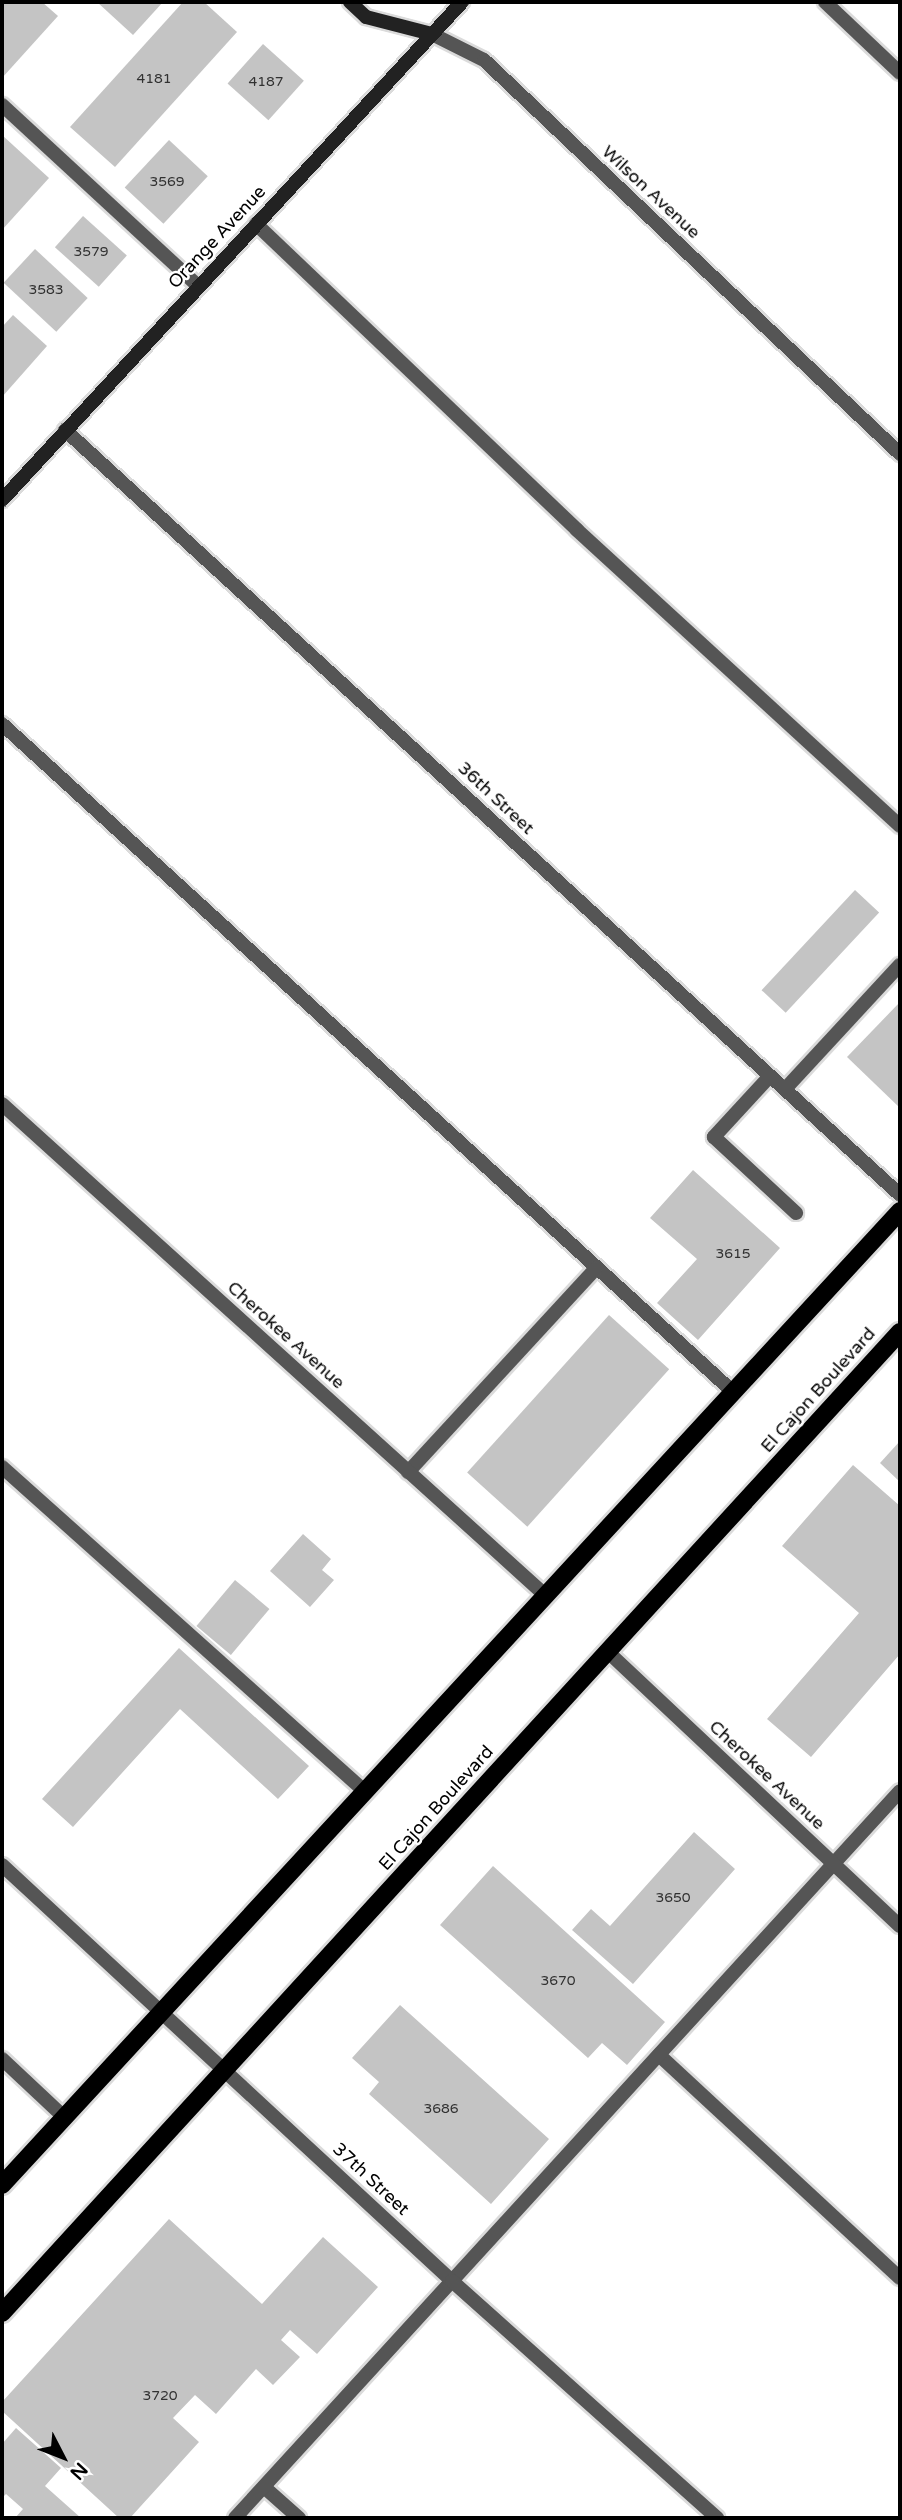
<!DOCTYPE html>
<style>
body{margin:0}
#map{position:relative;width:902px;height:2520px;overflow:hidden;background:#fff;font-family:"Varela Round",sans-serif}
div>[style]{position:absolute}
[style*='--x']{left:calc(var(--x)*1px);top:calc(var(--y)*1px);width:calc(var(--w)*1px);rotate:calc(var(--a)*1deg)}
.building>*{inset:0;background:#c4c4c4;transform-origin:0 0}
.roads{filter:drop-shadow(2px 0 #dbdbdb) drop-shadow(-2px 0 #dbdbdb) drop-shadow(0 2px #dbdbdb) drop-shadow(0 -2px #dbdbdb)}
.lane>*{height:14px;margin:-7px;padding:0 7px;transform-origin:7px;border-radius:7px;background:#555}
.street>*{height:14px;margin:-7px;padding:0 7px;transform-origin:7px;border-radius:7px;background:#555}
.secondary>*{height:14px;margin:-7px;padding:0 7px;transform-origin:7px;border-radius:7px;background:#222}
.primary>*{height:18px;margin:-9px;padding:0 9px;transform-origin:9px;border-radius:9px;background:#000}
span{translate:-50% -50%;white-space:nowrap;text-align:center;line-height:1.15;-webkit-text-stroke:5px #fff;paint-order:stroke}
.number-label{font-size:14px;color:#313131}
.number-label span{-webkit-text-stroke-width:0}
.street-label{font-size:18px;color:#000}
.frame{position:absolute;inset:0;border:4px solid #000;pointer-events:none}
.north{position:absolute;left:28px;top:2422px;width:70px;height:70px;-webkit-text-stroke:5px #fff;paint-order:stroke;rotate:132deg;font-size:19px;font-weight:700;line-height:28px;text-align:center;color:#000}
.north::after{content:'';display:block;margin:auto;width:24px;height:32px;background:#000;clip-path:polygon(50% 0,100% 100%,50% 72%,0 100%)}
</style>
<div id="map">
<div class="building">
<div style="clip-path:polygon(2px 2px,42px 2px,58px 16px,2px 78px)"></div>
<div style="clip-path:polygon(97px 2px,163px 2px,133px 35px)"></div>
<div style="clip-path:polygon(183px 2px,204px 2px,237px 32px,115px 167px,70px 127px)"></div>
<div style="left:263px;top:44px;width:55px;height:53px;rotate:42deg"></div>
<div style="clip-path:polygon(2px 135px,49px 178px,2px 230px)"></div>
<div style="left:169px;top:140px;width:53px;height:65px;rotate:43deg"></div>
<div style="left:83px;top:216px;width:59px;height:42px;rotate:42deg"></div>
<div style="left:35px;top:249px;width:72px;height:46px;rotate:43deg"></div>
<div style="clip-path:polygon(13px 315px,47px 346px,2px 397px,2px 327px)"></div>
<div style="left:855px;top:890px;width:33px;height:137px;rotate:43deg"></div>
<div style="clip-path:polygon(900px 1002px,900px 1108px,847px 1057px)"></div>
<div style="clip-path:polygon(693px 1170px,780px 1248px,698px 1340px,657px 1303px,697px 1259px,650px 1218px)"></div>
<div style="left:609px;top:1315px;width:81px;height:212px;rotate:42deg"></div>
<div style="clip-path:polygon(900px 1441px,900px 1482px,880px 1463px)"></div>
<div style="clip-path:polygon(853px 1465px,900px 1506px,900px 1654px,811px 1757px,767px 1719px,859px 1613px,782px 1546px)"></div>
<div style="clip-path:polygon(303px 1534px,331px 1559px,322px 1570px,334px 1580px,310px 1607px,270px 1571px)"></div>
<div style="left:235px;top:1580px;width:45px;height:60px;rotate:40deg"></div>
<div style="clip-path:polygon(179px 1648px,309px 1766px,278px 1799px,180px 1709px,73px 1827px,42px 1799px)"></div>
<div style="clip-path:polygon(694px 1832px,735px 1869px,633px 1984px,572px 1930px,591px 1909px,610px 1926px)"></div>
<div style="clip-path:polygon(493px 1866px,665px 2022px,627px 2065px,602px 2043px,588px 2058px,440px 1925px)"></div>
<div style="clip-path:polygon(400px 2005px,549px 2139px,491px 2204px,369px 2094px,379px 2082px,352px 2058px)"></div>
<div style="clip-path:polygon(169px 2219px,262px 2304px,323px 2237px,378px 2287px,317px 2354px,290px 2330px,281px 2340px,300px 2357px,273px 2385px,256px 2369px,216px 2414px,195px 2395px,173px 2418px,199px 2442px,130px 2518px,119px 2518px,2px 2411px,2px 2402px)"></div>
<div style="clip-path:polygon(16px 2428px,61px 2468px,45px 2486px,81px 2518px,15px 2518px,23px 2509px,6px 2494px,2px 2498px,2px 2444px)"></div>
</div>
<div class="roads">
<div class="lane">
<div style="--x:825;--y:2;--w:103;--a:43.4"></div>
<div style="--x:2;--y:105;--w:267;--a:42.7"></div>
<div style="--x:256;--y:224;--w:443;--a:43.6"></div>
<div style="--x:577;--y:530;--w:438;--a:42.5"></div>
<div style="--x:2;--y:724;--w:990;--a:42.42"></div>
<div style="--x:770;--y:1076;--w:83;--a:132.6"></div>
<div style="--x:714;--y:1137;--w:112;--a:42.8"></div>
<div style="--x:785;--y:1089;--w:169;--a:-47.2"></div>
<div style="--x:2;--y:1467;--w:487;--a:41.8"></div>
<div style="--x:408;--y:1472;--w:277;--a:-47.3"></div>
<div style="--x:659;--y:2055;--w:328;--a:42.8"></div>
<div style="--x:2;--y:2059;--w:85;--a:43.1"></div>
<div style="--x:264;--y:2487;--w:47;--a:41.5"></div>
<div style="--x:235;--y:2518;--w:985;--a:-47.55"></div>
</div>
<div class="street">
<div style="--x:432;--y:34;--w:58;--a:26.6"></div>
<div style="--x:484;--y:60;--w:573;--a:43.44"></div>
<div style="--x:65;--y:430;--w:1132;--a:42.49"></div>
<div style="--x:2;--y:1104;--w:732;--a:42.12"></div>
<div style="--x:608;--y:1652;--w:400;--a:43.2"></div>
<div style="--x:2;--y:1865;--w:613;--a:42.75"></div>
<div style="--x:452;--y:2281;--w:356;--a:41.8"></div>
</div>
<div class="secondary">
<div style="--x:350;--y:2;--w:22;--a:43"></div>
<div style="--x:366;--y:17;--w:68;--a:14.4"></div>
<div style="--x:2;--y:500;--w:678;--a:-47.27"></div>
</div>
<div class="primary">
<div style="--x:2;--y:2185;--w:1325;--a:-47.32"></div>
<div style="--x:2;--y:2313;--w:1330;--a:-47.53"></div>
</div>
</div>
<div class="number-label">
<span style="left:154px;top:79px">4181</span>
<span style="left:266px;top:82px">4187</span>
<span style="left:167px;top:182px">3569</span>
<span style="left:91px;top:252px">3579</span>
<span style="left:46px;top:290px">3583</span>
<span style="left:733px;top:1254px">3615</span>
<span style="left:673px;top:1898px">3650</span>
<span style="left:558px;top:1981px">3670</span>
<span style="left:441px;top:2109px">3686</span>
<span style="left:160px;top:2396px">3720</span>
</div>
<div class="street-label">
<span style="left:651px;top:192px;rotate:43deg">Wilson Avenue</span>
<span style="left:217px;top:237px;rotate:-47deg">Orange Avenue</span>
<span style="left:496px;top:798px;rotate:43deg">36th Street</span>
<span style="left:286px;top:1335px;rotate:42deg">Cherokee Avenue</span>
<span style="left:818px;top:1390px;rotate:-48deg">El Cajon Boulevard</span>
<span style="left:767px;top:1775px;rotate:43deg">Cherokee Avenue</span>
<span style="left:436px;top:1808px;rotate:-48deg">El Cajon Boulevard</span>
<span style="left:371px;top:2179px;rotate:43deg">37th Street</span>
</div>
<div class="frame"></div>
<div class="north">N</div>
</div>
